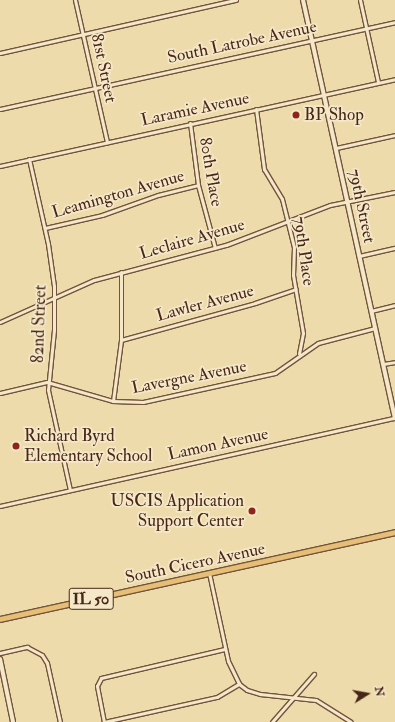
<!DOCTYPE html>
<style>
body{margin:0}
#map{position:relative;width:395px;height:722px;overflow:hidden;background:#eedbac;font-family:"IM FELL Double Pica",serif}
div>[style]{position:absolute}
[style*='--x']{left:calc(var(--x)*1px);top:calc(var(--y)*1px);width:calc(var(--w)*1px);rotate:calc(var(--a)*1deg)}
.roads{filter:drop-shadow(1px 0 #72543d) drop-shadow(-1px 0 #72543d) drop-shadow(0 1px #72543d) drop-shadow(0 -1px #72543d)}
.street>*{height:3px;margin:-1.5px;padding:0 1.5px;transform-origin:1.5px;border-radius:1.5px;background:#f4e8c9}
.secondary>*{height:4px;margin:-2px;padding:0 2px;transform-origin:2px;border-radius:2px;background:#f4e8c9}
.primary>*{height:4.5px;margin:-2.25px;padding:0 2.25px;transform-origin:2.25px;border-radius:2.25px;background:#e7be76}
.dots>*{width:11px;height:11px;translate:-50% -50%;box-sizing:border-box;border:2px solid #f4e8c9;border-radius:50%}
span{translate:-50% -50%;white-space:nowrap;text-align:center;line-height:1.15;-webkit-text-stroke:3.5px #f4e8c9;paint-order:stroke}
.shield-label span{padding:1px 3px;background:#f4e8c9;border:1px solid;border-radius:3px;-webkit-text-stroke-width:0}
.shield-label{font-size:16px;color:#482718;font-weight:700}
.street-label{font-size:17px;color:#482718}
.poi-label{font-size:17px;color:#482718}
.left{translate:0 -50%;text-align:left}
.right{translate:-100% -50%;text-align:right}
.north{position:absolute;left:347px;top:674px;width:40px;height:40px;-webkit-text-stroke:3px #f4e8c9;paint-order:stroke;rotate:79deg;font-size:11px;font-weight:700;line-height:16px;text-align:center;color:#482718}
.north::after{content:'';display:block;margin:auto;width:14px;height:18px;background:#482718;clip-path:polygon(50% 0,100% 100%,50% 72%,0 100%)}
</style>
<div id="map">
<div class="roads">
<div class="street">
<div style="--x:75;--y:0;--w:146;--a:77.3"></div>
<div style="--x:360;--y:0;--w:84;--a:77.6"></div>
<div style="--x:0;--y:53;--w:242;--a:-12.7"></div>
<div style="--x:0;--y:109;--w:404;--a:-12.4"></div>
<div style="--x:256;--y:109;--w:61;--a:82.4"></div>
<div style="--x:264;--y:169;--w:35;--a:59"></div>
<div style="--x:282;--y:199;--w:49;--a:76"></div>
<div style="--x:294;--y:247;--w:28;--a:92"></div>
<div style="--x:293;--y:275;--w:59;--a:80.2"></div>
<div style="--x:303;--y:333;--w:21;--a:101"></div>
<div style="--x:190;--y:123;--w:63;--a:82.6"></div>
<div style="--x:198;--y:185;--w:65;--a:74.9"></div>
<div style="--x:336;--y:148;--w:60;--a:-12.4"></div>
<div style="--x:29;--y:159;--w:87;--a:77.4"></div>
<div style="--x:48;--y:244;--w:42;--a:81.9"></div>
<div style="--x:54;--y:286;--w:44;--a:90"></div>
<div style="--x:54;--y:330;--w:60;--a:95.7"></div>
<div style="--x:48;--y:390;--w:102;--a:77.6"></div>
<div style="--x:0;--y:166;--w:404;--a:-12.4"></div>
<div style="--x:45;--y:228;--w:58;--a:-12.8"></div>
<div style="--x:102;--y:215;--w:59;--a:-19.7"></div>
<div style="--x:158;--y:195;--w:41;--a:-14"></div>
<div style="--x:359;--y:256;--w:37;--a:-13"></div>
<div style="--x:371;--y:311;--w:25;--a:-14"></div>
<div style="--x:0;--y:322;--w:103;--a:-24.1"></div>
<div style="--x:94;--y:280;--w:137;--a:-14.9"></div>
<div style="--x:226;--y:245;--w:111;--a:-21"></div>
<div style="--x:330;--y:205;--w:66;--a:-11.3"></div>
<div style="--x:121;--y:340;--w:139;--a:-15.4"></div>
<div style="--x:255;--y:303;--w:43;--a:-18.9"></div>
<div style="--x:383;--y:364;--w:12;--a:-9"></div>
<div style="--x:0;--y:393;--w:48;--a:-13.2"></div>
<div style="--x:47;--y:382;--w:69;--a:16.1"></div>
<div style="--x:113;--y:401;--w:30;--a:2"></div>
<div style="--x:143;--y:402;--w:135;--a:-12.4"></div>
<div style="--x:275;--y:373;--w:52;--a:-34.9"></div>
<div style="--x:318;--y:343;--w:59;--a:-14.7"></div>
<div style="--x:113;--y:401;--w:62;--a:-82.5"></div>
<div style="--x:121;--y:340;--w:68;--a:-90"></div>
<div style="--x:0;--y:506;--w:405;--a:-12.6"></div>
<div style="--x:209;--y:573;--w:90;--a:77.8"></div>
<div style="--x:228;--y:661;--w:25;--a:64"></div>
<div style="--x:239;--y:684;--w:10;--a:37"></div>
<div style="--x:247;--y:690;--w:14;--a:17"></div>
<div style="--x:260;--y:694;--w:56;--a:6.1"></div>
<div style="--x:316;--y:700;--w:41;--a:32.2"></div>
<div style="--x:0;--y:653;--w:28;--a:-13"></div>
<div style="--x:27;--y:647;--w:17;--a:28"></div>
<div style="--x:42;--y:655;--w:9;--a:58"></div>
<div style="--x:47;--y:663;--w:60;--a:77.6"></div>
<div style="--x:104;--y:722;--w:37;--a:-101"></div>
<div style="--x:97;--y:686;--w:9;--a:-63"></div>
<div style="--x:101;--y:678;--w:127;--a:-13.2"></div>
<div style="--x:104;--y:722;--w:116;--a:-12.5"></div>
<div style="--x:217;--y:697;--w:26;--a:-31"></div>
<div style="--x:272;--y:722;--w:64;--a:-48.8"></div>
</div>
<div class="secondary">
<div style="--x:303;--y:0;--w:428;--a:77.6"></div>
<div style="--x:0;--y:659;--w:64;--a:78.3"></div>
</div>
<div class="primary">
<div style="--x:0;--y:619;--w:404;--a:-12.4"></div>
</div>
</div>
<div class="dots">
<div style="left:296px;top:115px;background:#8f2418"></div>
<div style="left:16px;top:446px;background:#8f2418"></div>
<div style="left:252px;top:511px;background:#8f2418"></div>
</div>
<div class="shield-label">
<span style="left:91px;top:599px">IL 50</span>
</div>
<div class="street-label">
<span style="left:242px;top:42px;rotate:-12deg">South Latrobe Avenue</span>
<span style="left:104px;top:68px;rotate:78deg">81st Street</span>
<span style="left:195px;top:109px;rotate:-12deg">Laramie Avenue</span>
<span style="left:211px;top:172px;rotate:80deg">80th Place</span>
<span style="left:118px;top:194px;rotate:-16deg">Leamington Avenue</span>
<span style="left:362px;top:206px;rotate:78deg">79th Street</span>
<span style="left:192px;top:239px;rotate:-16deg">Leclaire Avenue</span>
<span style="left:304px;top:251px;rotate:82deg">79th Place</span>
<span style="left:205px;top:303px;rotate:-15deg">Lawler Avenue</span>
<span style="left:39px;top:324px;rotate:-88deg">82nd Street</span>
<span style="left:189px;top:377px;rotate:-11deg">Lavergne Avenue</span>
<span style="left:218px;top:444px;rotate:-12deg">Lamon Avenue</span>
<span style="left:195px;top:563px;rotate:-12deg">South Cicero Avenue</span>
</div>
<div class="poi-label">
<span class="left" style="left:304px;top:115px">BP Shop</span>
<span class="left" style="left:24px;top:446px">Richard Byrd<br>Elementary School</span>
<span class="right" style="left:244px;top:511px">USCIS Application<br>Support Center</span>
</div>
<div class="north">N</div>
</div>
